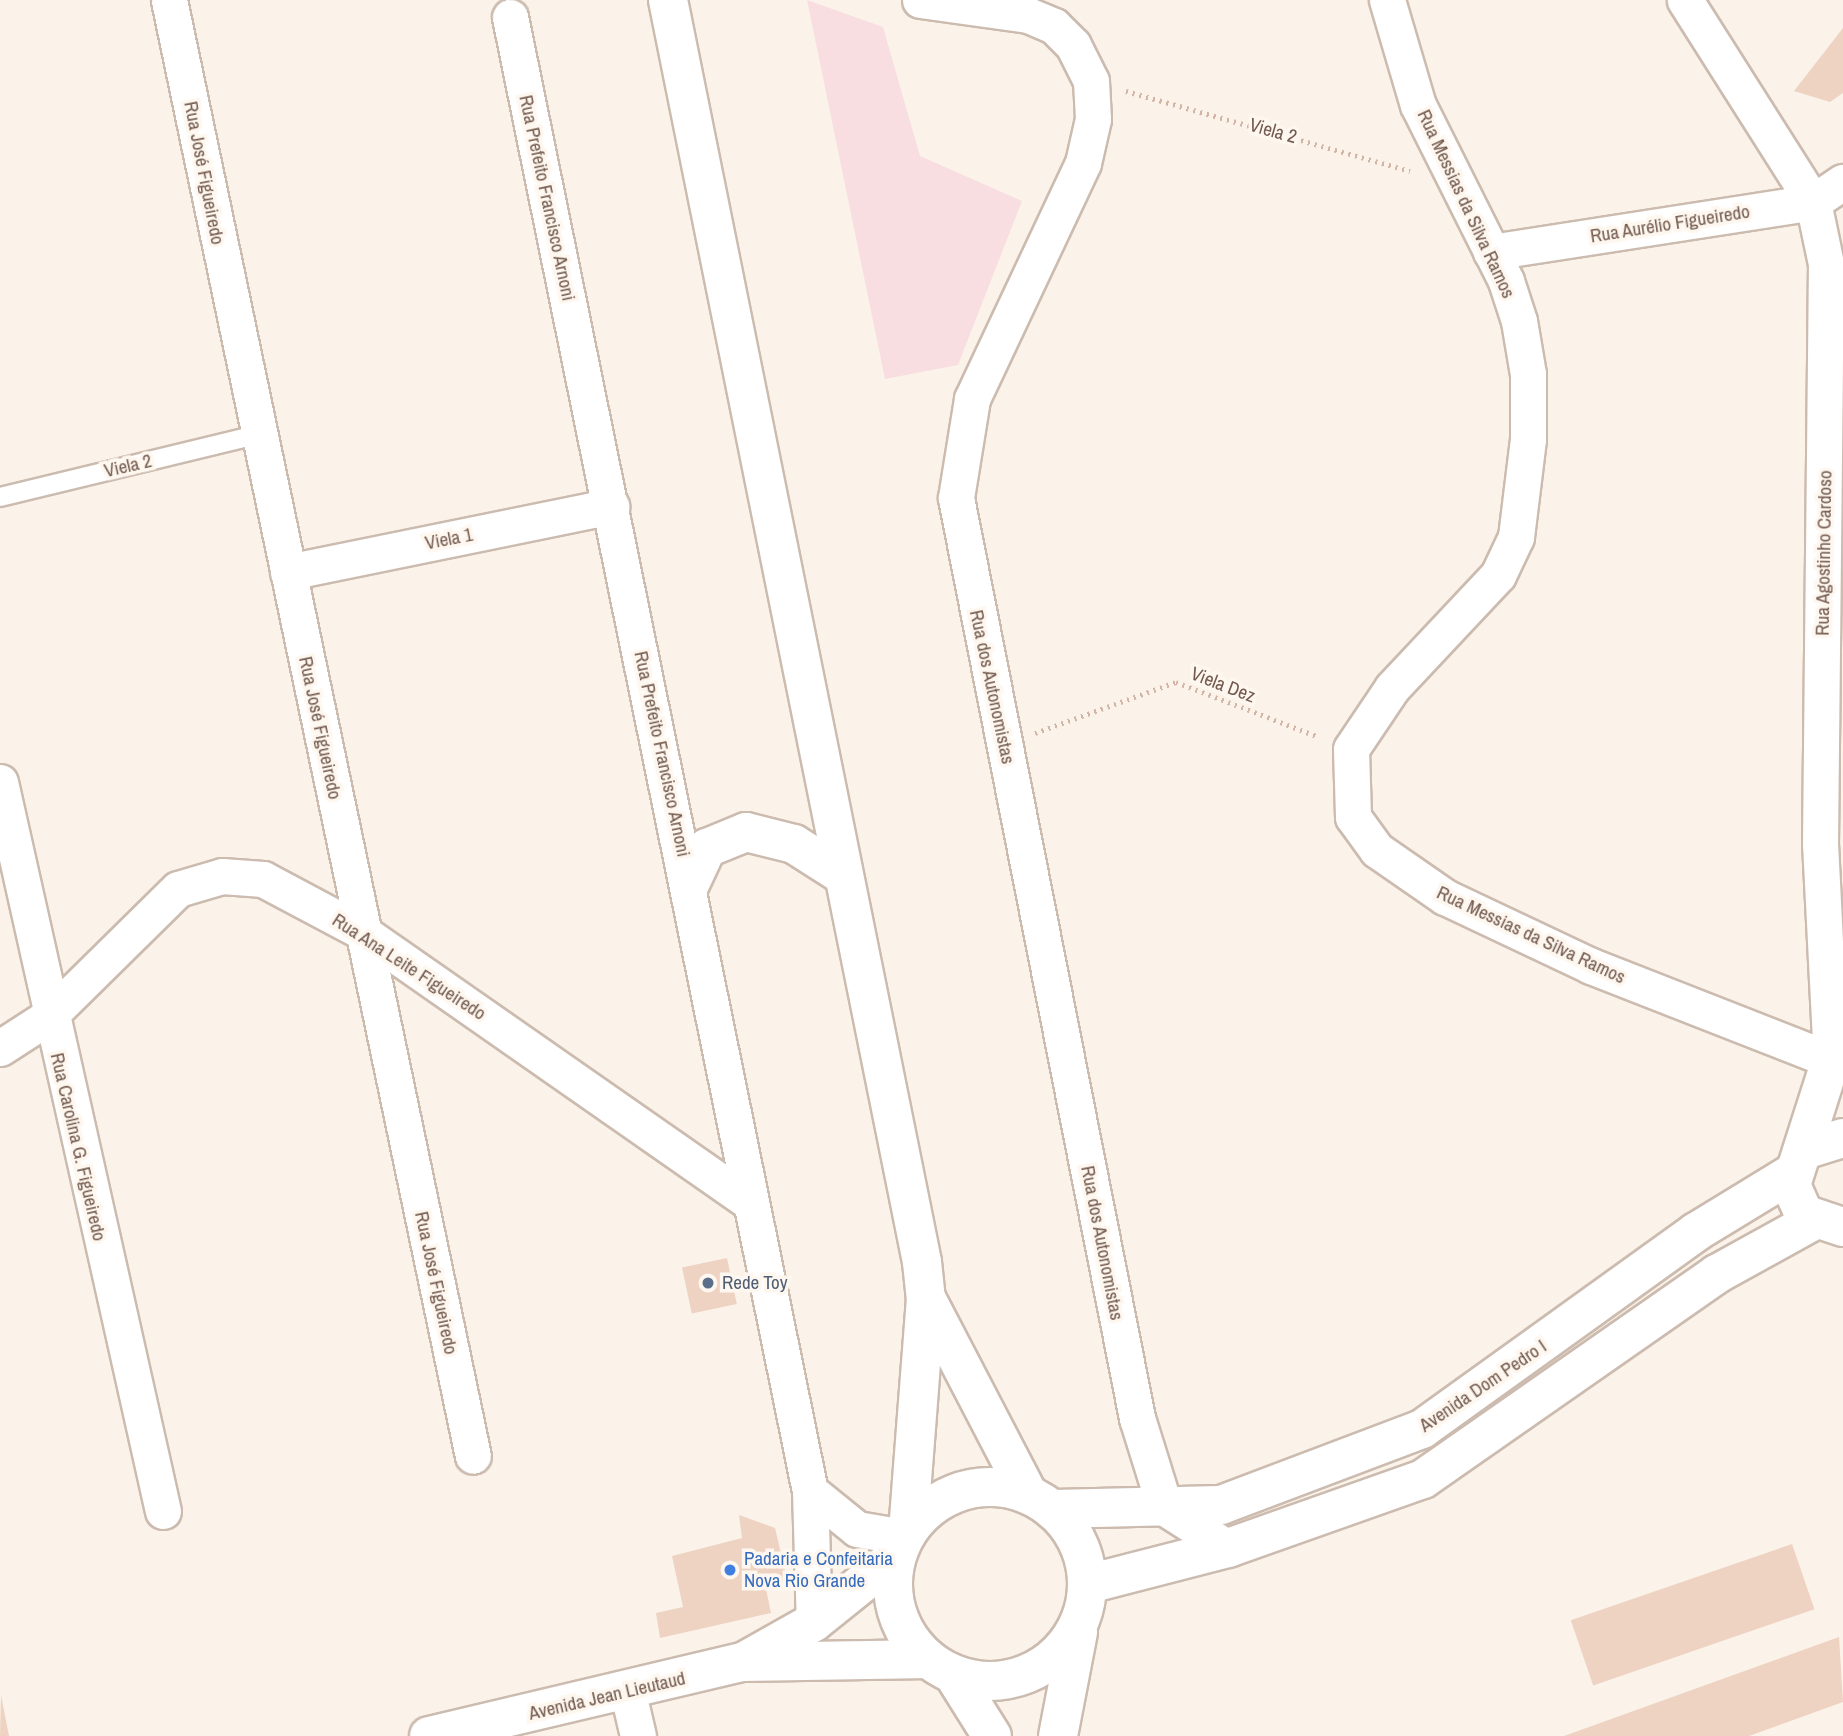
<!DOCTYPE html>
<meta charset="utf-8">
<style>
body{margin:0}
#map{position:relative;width:1843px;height:1736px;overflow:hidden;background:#fbf3e9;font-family:"Archivo Narrow",sans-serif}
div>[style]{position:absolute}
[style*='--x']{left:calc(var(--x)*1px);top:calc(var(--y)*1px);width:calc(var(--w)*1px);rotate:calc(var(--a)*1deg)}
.medical>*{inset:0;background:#f8dde1}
.building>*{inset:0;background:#eed2c2;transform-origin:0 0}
.path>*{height:4.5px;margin-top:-2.25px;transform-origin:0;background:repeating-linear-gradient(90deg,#d3b5a5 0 2px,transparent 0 7px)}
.roads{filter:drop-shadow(2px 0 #ccbbaf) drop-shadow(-2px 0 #ccbbaf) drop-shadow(0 2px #ccbbaf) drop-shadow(0 -2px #ccbbaf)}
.lane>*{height:18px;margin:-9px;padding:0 9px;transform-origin:9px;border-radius:9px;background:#fff}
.street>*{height:35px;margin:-17.5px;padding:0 17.5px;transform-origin:17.5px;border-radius:17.5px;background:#fff}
.secondary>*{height:38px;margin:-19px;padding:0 19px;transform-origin:19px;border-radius:19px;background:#fff}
.secondary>.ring{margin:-19px;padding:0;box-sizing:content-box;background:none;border:38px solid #fff;border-radius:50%}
.dots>*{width:19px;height:19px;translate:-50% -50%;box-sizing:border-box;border:4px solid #fef7ef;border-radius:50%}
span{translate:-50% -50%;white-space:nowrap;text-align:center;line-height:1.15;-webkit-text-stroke:7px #fef7ef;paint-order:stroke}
.street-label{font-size:19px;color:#735a4e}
.service-label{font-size:19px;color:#4e5e75}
.left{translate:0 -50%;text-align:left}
.shop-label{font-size:19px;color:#366cbe}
</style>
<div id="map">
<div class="medical">
<div style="clip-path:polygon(807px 0,883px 27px,920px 156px,1022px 201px,958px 365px,885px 379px)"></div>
</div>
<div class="building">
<div style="clip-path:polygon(1843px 28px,1843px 93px,1830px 102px,1794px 91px)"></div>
<div style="left:727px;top:1258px;width:47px;height:46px;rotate:78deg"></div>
<div style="clip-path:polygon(739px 1515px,775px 1528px,788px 1583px,751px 1591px,766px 1589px,771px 1613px,660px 1638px,656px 1613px,683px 1607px,672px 1556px,742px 1538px)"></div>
<div style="left:1792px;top:1544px;width:69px;height:234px;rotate:71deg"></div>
<div style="clip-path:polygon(1839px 1637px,1843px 1702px,1749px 1736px,1564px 1736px)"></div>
<div style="clip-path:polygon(1px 1695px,9px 1736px,0 1736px)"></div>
</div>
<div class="path">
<div style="--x:1126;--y:91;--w:295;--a:15.7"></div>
<div style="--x:1035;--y:733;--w:150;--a:-19.9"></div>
<div style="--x:1176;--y:682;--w:153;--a:21"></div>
</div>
<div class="roads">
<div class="lane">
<div style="--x:0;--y:497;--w:263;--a:-13.6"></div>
</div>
<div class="street">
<div style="--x:169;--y:0;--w:1487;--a:78.21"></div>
<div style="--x:920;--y:0;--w:109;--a:7.9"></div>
<div style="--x:1028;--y:15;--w:28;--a:23"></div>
<div style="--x:1054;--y:26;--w:27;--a:45"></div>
<div style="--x:1073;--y:45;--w:40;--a:63.4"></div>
<div style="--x:1091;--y:81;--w:38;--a:87"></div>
<div style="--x:1093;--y:119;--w:45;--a:102.8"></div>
<div style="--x:1083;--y:163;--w:261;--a:115.2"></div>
<div style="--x:972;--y:399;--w:100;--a:99.2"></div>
<div style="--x:956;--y:498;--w:938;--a:78.87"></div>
<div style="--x:1137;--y:1418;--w:94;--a:72.7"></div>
<div style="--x:1165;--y:1508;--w:75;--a:32.4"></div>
<div style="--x:1387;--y:0;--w:109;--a:73.6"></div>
<div style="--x:1418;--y:105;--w:197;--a:63.4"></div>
<div style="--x:1506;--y:281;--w:42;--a:72"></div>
<div style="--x:1519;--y:321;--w:54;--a:80.4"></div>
<div style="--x:1528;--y:374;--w:65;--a:90"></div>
<div style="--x:1528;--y:439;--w:99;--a:97"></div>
<div style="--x:1516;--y:537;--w:42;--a:115.3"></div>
<div style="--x:1498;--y:575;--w:155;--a:133.2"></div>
<div style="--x:1392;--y:688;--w:73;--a:123.9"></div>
<div style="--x:1351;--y:749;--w:68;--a:88.3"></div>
<div style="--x:1353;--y:817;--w:41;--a:54"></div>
<div style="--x:1377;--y:850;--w:83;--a:34.7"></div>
<div style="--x:1445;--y:897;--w:161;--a:25.3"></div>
<div style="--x:1591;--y:966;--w:258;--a:21.4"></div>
<div style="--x:1831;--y:1060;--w:216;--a:-92.9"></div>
<div style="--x:1820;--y:844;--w:580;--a:-89.41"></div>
<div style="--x:1826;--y:264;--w:63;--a:-101.8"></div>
<div style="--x:1813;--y:202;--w:239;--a:-122.4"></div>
<div style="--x:510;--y:17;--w:1504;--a:78.5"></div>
<div style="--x:810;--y:1491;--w:131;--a:88.3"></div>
<div style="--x:1491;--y:252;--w:326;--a:-8.8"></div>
<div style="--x:1813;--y:202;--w:36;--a:-34"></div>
<div style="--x:288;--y:572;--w:330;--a:-11.5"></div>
<div style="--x:0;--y:782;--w:747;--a:77.4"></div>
<div style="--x:0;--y:1048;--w:57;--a:-32.9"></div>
<div style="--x:48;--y:1017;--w:182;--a:-44.6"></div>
<div style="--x:178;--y:889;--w:46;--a:-16.5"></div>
<div style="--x:222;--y:876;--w:41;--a:4.2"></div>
<div style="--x:263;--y:879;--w:111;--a:28"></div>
<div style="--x:361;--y:931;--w:473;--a:34.9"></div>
<div style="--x:810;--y:1491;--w:60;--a:39"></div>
<div style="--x:857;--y:1529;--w:48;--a:9.7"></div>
<div style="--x:628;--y:1693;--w:44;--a:76.9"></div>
</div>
<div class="secondary">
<div style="--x:668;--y:0;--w:1287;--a:78.62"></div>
<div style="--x:922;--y:1262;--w:36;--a:84"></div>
<div style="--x:926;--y:1298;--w:233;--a:94.4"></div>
<div style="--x:690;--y:884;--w:40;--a:-65"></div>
<div style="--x:707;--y:848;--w:42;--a:-22.3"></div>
<div style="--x:746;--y:832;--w:49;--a:14"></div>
<div style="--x:794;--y:844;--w:52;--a:32.5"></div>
<div style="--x:1843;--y:1042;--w:22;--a:124"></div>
<div style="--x:1831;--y:1060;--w:131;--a:107.7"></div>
<div style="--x:1791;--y:1185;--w:32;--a:66"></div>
<div style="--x:1804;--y:1214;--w:41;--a:18.4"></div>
<div style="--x:1804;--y:1150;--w:41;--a:-17.1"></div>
<div style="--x:926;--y:1298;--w:221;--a:62.5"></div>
<div class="ring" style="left:893px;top:1487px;width:156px;height:156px"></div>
<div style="--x:1052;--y:1509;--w:169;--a:-1.4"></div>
<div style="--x:1221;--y:1505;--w:215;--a:-20.7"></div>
<div style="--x:1422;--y:1429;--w:337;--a:-35.7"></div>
<div style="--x:1696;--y:1232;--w:111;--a:-31.4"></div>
<div style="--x:1088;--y:1584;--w:145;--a:-14.4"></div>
<div style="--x:1228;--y:1548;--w:207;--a:-19.5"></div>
<div style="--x:1423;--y:1479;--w:358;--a:-34.9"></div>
<div style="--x:1717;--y:1274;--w:110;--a:-28.9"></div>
<div style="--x:745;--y:1662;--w:183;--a:-0.9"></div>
<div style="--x:953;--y:1674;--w:73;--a:57.8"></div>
<div style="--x:429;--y:1736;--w:323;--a:-13.3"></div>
<div style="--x:743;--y:1662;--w:81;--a:-29.4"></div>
<div style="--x:814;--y:1622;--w:105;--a:-38.8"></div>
<div style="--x:1058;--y:1736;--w:106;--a:-79.1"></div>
</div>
</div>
<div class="dots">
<div style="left:708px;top:1283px;background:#5c6f8a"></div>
<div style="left:730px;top:1570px;background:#3f7fe0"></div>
</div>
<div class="street-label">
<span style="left:1273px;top:131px;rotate:16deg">Viela 2</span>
<span style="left:204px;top:173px;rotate:79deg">Rua José Figueiredo</span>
<span style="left:547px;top:198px;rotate:78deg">Rua Prefeito Francisco Arnoni</span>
<span style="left:1466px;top:204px;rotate:65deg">Rua Messias da Silva Ramos</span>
<span style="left:1670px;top:224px;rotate:-9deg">Rua Aurélio Figueiredo</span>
<span style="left:128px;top:466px;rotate:-13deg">Viela 2</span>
<span style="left:449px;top:539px;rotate:-11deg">Viela 1</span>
<span style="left:1824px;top:553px;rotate:-89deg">Rua Agostinho Cardoso</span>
<span style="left:1223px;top:685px;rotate:21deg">Viela Dez</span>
<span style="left:992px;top:687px;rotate:78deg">Rua dos Autonomistas</span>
<span style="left:320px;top:728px;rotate:78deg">Rua José Figueiredo</span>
<span style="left:662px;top:754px;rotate:78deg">Rua Prefeito Francisco Arnoni</span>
<span style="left:1531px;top:935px;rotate:25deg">Rua Messias da Silva Ramos</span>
<span style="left:409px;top:967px;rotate:33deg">Rua Ana Leite Figueiredo</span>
<span style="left:78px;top:1147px;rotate:77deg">Rua Carolina G. Figueiredo</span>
<span style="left:1102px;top:1243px;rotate:79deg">Rua dos Autonomistas</span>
<span style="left:436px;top:1283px;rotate:78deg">Rua José Figueiredo</span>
<span style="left:1483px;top:1386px;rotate:-34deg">Avenida Dom Pedro I</span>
<span style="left:607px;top:1696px;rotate:-13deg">Avenida Jean Lieutaud</span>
</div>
<div class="service-label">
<span class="left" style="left:722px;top:1283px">Rede Toy</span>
</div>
<div class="shop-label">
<span class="left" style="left:744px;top:1570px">Padaria e Confeitaria<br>Nova Rio Grande</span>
</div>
</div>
